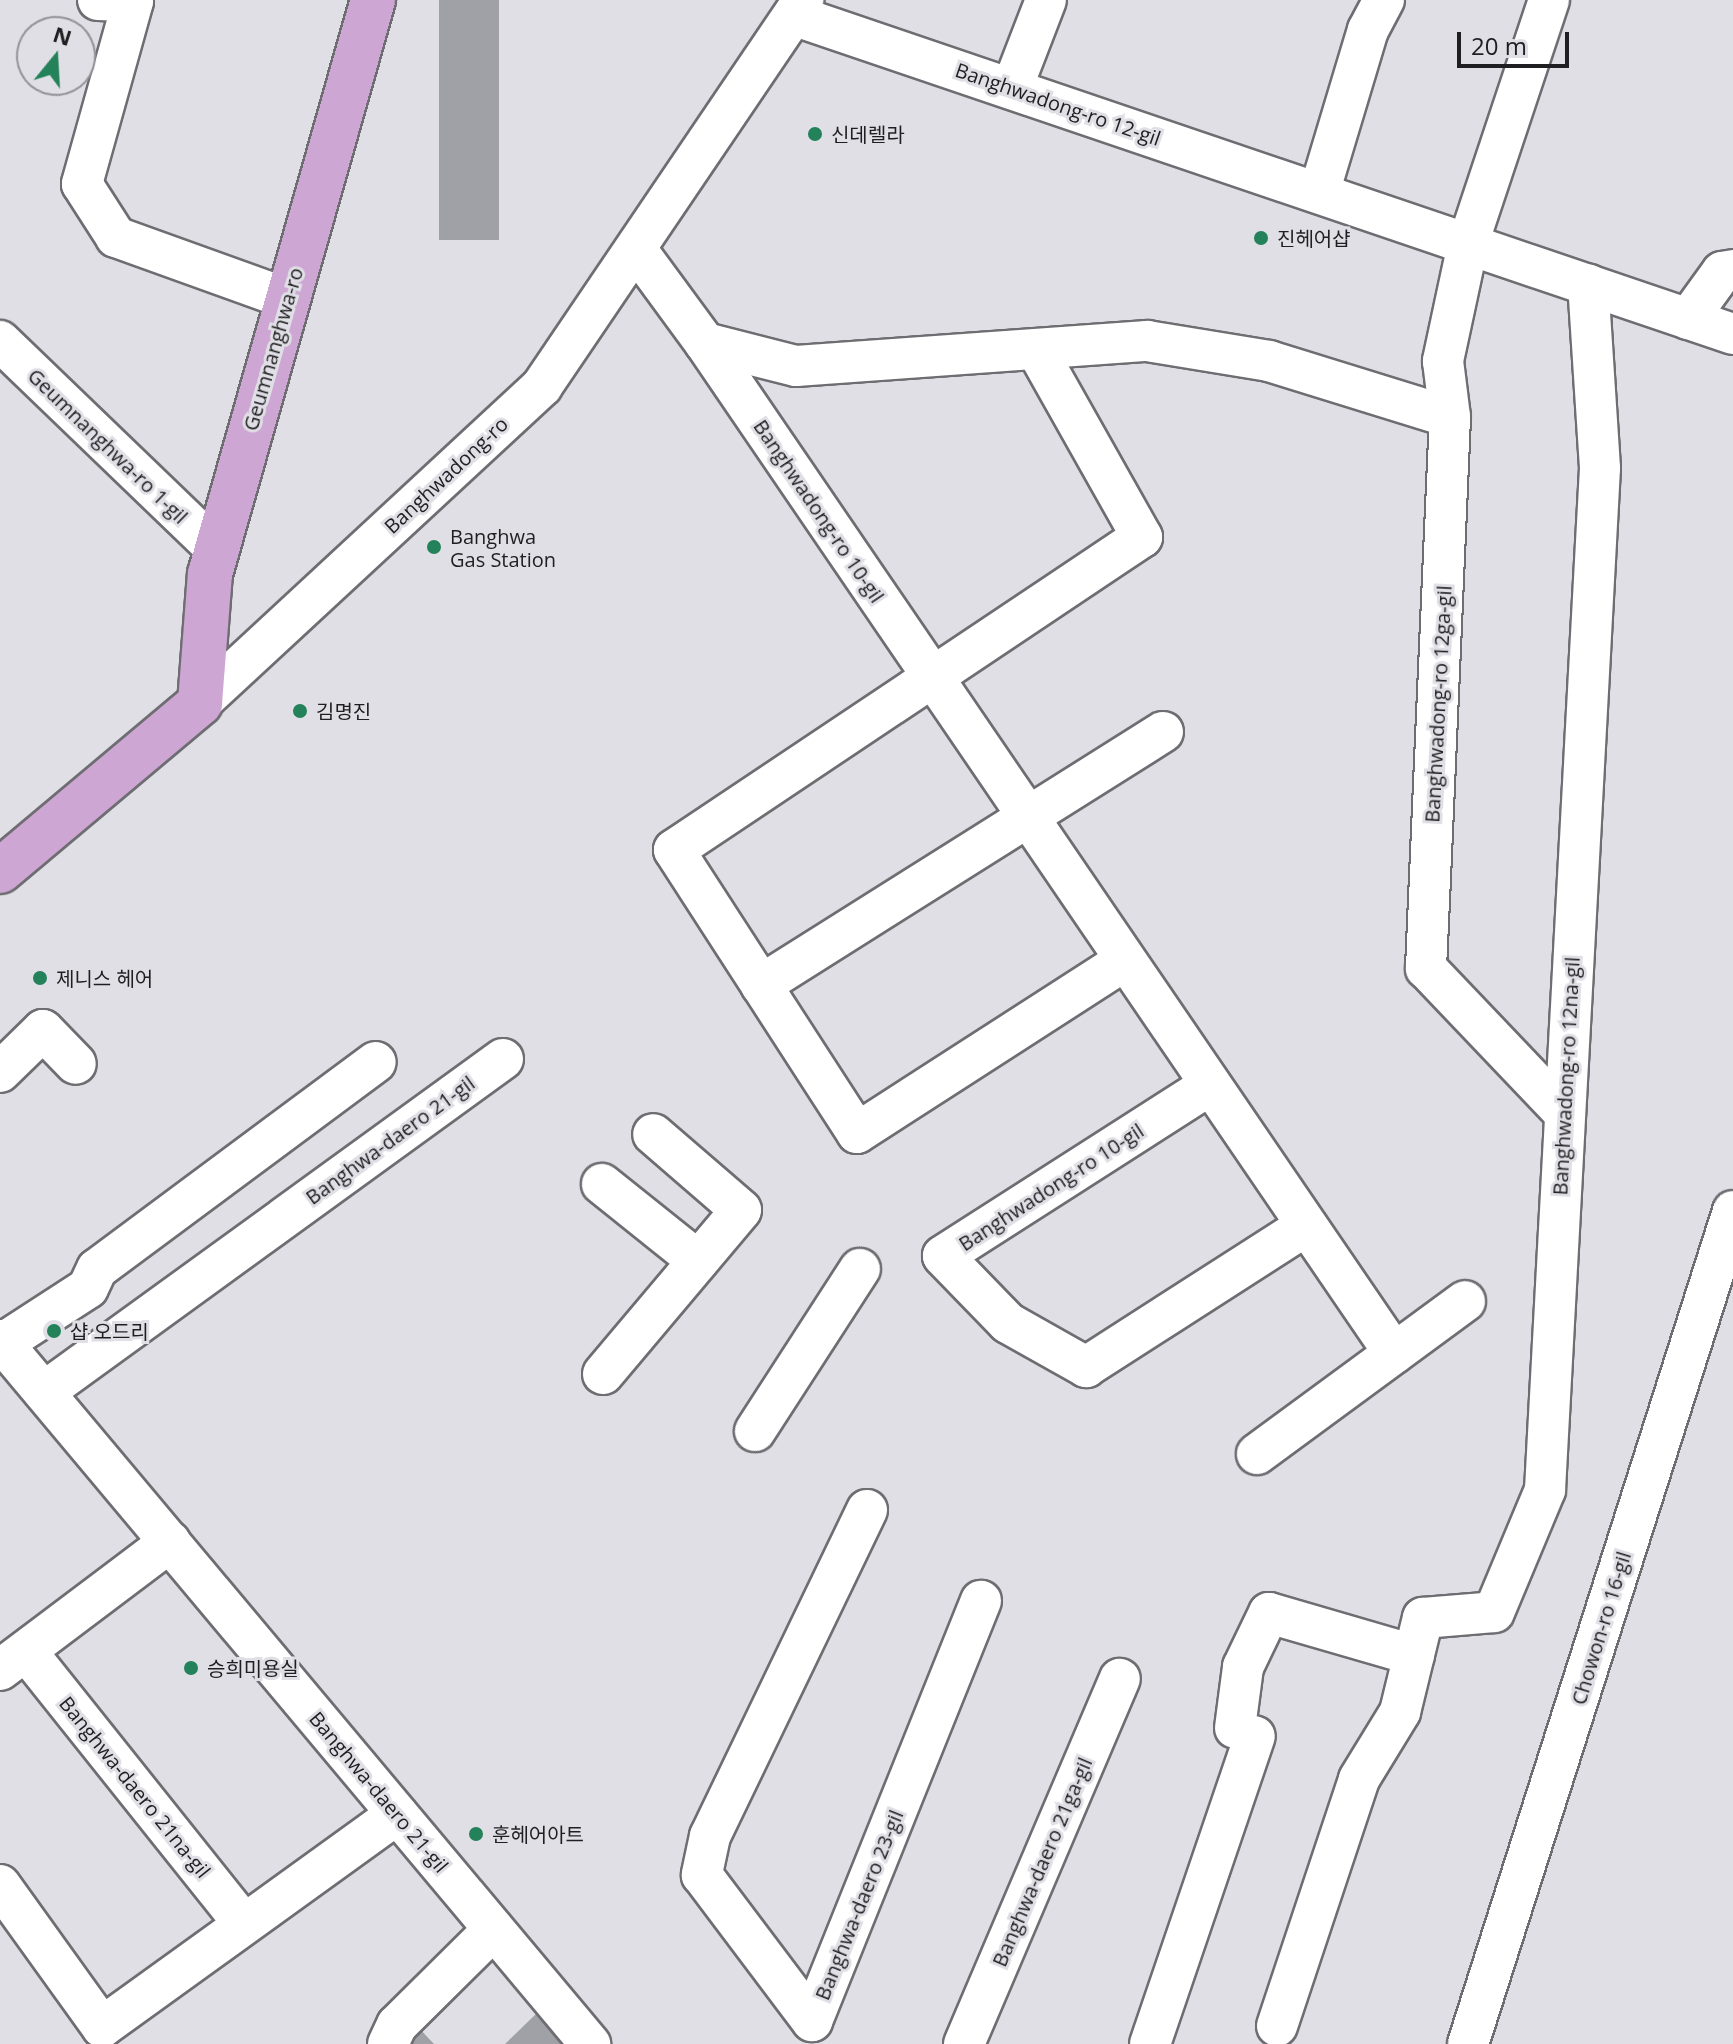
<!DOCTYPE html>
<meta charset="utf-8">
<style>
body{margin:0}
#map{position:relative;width:1733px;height:2044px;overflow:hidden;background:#e0dfe6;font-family:"Open Sans","Noto Sans KR",sans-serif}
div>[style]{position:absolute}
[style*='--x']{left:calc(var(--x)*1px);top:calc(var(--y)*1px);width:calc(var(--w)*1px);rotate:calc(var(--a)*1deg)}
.building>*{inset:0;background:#9fa1a7;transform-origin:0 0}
.roads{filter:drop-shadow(2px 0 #6e6d72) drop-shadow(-2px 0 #6e6d72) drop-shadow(0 2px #6e6d72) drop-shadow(0 -2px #6e6d72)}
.minor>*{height:40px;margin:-20px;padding:0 20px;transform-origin:20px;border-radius:20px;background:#fff}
.major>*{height:44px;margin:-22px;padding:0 22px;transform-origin:22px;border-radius:22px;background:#cda6d3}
.dots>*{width:22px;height:22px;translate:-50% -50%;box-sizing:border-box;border:4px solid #e0dfe6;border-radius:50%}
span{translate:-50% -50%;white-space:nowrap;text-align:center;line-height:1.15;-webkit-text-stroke:6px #e0dfe6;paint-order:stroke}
.street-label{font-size:20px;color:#1f1f21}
.poi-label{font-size:20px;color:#1f1f21}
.left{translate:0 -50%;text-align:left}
.north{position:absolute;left:16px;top:16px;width:80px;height:80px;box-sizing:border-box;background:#e0dfe6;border:2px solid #939297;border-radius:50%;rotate:18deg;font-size:22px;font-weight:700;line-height:32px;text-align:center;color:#1f1f21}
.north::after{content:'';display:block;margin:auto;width:28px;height:36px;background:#238259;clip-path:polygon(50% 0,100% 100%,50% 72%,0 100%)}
.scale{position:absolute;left:1457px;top:32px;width:112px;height:36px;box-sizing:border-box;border:4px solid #1f1f21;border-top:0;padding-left:10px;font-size:24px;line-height:28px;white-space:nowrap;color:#1f1f21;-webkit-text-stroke:6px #e0dfe6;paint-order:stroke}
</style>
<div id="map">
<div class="building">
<div style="left:439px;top:0;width:60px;height:240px"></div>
<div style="clip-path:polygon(539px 2011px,568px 2044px,505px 2044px)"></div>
<div style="clip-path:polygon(417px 2026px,434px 2044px,403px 2044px)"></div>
</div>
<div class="roads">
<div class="minor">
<div style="--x:98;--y:0;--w:35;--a:2"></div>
<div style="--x:133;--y:1;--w:190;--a:105.6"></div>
<div style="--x:82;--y:184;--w:63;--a:57.3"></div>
<div style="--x:116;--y:237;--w:183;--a:19.8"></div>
<div style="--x:1549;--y:0;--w:257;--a:108.4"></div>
<div style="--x:1468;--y:244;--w:120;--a:102.1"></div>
<div style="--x:1443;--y:361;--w:56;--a:82.9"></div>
<div style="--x:1450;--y:417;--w:552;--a:92.49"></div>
<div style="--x:1426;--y:968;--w:200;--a:46.4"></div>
<div style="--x:796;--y:16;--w:989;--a:18.75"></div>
<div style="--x:1012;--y:88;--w:94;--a:-68.9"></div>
<div style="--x:1319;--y:193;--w:170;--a:-73.3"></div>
<div style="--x:1368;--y:30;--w:34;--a:-62"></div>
<div style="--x:636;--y:249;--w:117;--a:53.7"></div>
<div style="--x:705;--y:343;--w:94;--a:14.2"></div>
<div style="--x:796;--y:366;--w:352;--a:-4.1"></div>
<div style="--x:1147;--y:341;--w:124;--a:9.3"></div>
<div style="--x:1269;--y:361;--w:189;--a:17.2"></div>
<div style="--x:1688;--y:319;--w:58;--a:-54.1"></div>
<div style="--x:1722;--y:272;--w:11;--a:-10"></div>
<div style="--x:0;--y:341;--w:301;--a:43.9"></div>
<div style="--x:705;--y:343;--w:1223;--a:55.7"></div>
<div style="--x:1036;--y:349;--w:216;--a:60.6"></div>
<div style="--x:1142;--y:537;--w:563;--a:146.23"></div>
<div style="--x:674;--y:850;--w:337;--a:57.1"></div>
<div style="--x:857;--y:1133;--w:319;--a:-32.8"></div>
<div style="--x:200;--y:703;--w:466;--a:-42.8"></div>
<div style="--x:542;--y:386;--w:466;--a:-55.9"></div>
<div style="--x:761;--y:985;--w:475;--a:-32.2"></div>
<div style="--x:0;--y:1072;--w:60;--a:-44.3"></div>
<div style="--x:43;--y:1030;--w:47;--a:45.9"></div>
<div style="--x:1210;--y:1085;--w:317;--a:147.4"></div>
<div style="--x:943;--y:1256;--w:93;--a:45.9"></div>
<div style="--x:1008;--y:1323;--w:90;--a:29.4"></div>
<div style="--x:1086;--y:1367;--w:261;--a:-32.7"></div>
<div style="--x:602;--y:1184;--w:123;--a:38.7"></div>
<div style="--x:0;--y:1340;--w:919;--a:50.03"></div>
<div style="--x:3;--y:1343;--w:101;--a:-32.9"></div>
<div style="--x:88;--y:1288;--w:21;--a:-65"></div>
<div style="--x:97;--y:1269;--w:347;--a:-36.6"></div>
<div style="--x:603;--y:1374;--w:214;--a:-49.9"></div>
<div style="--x:741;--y:1210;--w:116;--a:-139.2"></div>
<div style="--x:44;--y:1392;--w:567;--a:-35.96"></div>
<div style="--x:755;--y:1431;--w:193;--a:-57.1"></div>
<div style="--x:1257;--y:1454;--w:258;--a:-36.3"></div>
<div style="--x:867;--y:1510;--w:362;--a:115.7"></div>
<div style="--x:710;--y:1836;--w:40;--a:102"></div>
<div style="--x:702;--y:1875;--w:183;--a:53"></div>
<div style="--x:812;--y:2021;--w:453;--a:-68.1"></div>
<div style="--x:26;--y:1651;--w:349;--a:51.4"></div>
<div style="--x:0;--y:1670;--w:213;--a:-37"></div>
<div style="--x:1235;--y:1728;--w:62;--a:-82.5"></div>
<div style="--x:1243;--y:1667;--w:60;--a:-64.3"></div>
<div style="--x:1269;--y:1613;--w:151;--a:16.2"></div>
<div style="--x:0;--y:1885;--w:175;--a:54.3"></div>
<div style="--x:102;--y:2027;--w:364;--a:-35.8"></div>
<div style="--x:1277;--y:2026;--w:260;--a:-71.6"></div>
<div style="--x:1359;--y:1779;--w:79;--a:-58.5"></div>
<div style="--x:1400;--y:1712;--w:97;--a:-76.3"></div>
<div style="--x:1423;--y:1618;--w:71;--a:-4.8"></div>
<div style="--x:1494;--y:1612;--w:132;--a:-67.3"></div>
<div style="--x:1545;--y:1490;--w:1023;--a:-86.92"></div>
<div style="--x:1600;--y:468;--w:184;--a:-93.7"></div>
<div style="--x:388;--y:2044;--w:21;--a:-65"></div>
<div style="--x:397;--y:2025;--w:136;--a:-44.7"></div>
<div style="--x:964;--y:2044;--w:397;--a:-66.9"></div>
<div style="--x:1150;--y:2044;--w:325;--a:-71.2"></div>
<div style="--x:1468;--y:2044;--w:874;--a:-72.35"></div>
</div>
<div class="major">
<div style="--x:0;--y:871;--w:261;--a:-40"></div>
<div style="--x:200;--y:703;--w:129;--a:-85.6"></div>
<div style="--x:210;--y:574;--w:597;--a:-74.15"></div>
</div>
</div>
<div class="dots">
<div style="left:815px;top:134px;background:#238259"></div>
<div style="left:1261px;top:238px;background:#238259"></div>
<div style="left:434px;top:547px;background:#238259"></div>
<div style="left:300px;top:711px;background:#238259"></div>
<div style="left:40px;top:978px;background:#238259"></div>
<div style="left:54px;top:1331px;background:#238259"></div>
<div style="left:191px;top:1668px;background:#238259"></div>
<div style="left:476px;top:1834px;background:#238259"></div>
</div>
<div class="street-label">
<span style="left:1058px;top:104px;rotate:19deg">Banghwadong-ro 12-gil</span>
<span style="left:273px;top:349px;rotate:-74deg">Geumnanghwa-ro</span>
<span style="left:108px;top:446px;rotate:44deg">Geumnanghwa-ro 1-gil</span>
<span style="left:446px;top:475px;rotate:-43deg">Banghwadong-ro</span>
<span style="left:819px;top:511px;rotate:56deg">Banghwadong-ro 10-gil</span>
<span style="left:1438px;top:704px;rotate:-87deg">Banghwadong-ro 12ga-gil</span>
<span style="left:1566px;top:1076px;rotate:-87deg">Banghwadong-ro 12na-gil</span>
<span style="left:390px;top:1140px;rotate:-36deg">Banghwa-daero 21-gil</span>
<span style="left:1051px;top:1187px;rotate:-33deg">Banghwadong-ro 10-gil</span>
<span style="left:1601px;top:1628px;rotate:-73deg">Chowon-ro 16-gil</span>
<span style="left:135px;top:1787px;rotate:51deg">Banghwa-daero 21na-gil</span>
<span style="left:379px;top:1792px;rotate:50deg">Banghwa-daero 21-gil</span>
<span style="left:1042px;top:1862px;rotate:-67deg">Banghwa-daero 21ga-gil</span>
<span style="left:859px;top:1905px;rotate:-68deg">Banghwa-daero 23-gil</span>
</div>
<div class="poi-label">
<span class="left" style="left:831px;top:134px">신데렐라</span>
<span class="left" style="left:1277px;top:238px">진헤어샵</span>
<span class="left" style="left:450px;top:548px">Banghwa<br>Gas Station</span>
<span class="left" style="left:316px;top:711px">김명진</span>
<span class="left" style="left:56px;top:978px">제니스 헤어</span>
<span class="left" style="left:70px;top:1331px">샵 오드리</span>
<span class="left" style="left:207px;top:1668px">승희미용실</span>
<span class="left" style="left:492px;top:1834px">훈헤어아트</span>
</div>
<div class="north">N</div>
<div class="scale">20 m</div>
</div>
